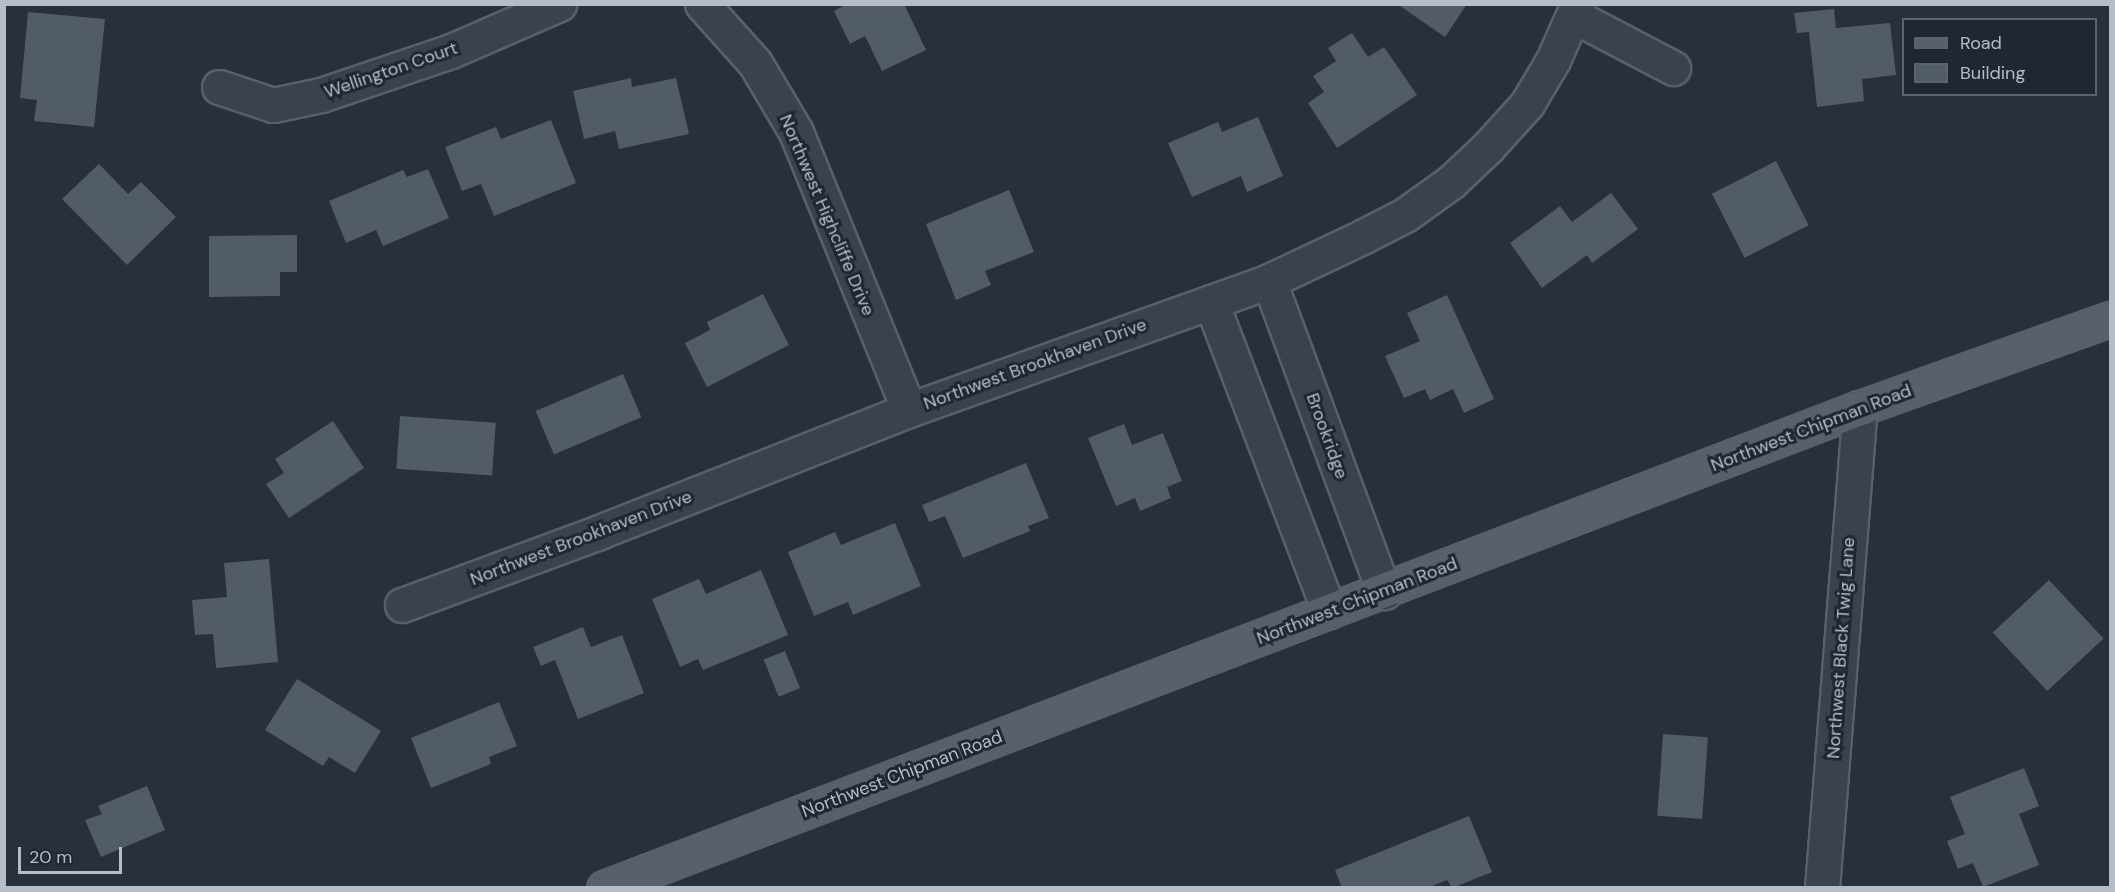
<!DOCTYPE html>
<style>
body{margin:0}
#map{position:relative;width:2115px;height:892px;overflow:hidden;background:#27303b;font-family:"DM Sans",sans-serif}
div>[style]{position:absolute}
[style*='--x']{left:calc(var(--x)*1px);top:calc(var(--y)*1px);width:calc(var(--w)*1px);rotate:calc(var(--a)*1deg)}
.building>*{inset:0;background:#525b68;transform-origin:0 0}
.roads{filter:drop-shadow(2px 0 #586069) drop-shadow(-2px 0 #586069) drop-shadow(0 2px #586069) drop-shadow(0 -2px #586069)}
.minor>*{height:33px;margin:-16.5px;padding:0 16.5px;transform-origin:16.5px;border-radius:16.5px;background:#3a424b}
.major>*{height:33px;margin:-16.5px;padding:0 16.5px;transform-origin:16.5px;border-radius:16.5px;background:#58616b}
span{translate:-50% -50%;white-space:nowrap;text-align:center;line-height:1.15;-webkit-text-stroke:6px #1f2730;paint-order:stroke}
.street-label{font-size:18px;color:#b6bdc6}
.frame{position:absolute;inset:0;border:6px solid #b6bdc6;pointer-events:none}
.legend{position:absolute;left:1902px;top:18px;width:195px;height:78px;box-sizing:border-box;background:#1f2730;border:2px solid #5b636c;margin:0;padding:8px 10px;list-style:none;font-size:18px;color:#b6bdc6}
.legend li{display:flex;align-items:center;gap:12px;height:30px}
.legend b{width:30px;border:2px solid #5b636c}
.scale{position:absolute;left:18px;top:847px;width:104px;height:27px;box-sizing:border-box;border:3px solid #b6bdc6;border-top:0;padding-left:8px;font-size:18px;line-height:21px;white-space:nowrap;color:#b6bdc6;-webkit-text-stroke:4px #1f2730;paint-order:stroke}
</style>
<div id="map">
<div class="building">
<div style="clip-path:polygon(847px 4px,904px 4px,926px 50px,882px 71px,865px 36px,850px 44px,834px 11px)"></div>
<div style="clip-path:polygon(1397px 4px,1467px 4px,1445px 37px)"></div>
<div style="clip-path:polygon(1834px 9px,1836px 28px,1890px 23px,1896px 75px,1862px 79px,1864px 101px,1817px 107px,1809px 32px,1797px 33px,1794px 13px)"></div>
<div style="clip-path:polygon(28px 12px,105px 19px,94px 127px,34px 121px,37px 100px,20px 98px)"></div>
<div style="clip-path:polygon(1352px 33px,1368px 57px,1384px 47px,1417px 95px,1337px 148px,1308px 103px,1324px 92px,1313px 76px,1336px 61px,1328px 48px)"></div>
<div style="clip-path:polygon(631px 78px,632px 87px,676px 78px,689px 134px,619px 149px,615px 131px,584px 139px,573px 91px)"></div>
<div style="clip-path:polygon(1258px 117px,1283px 176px,1247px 192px,1241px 176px,1192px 197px,1168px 143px,1218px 122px,1222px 132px)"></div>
<div style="clip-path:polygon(551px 120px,576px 183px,494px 216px,481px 184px,462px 191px,445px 147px,496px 127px,501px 139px)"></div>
<div style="left:1776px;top:161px;width:72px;height:72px;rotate:63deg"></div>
<div style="clip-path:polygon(99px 164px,128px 194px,141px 182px,176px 217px,127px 265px,62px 199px)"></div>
<div style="clip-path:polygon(428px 169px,449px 218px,383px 246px,376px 230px,346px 243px,329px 201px,403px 170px,407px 177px)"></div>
<div style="clip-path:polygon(1009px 190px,1034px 252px,985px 271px,991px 285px,956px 300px,926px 224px)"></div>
<div style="clip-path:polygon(1611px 193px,1638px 229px,1592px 263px,1587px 255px,1542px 288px,1510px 243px,1560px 206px,1572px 222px)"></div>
<div style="clip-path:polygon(297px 235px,297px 272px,280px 272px,280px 296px,209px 297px,209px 236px)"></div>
<div style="clip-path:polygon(763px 294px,789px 345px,707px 387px,685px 343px,710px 330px,707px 322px)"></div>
<div style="clip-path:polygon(1447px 295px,1494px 399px,1464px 413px,1453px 389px,1430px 400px,1425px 389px,1404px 398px,1385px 356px,1420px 341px,1407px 313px)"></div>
<div style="left:623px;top:374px;width:47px;height:95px;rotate:67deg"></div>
<div style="left:400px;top:416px;width:96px;height:53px;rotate:4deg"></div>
<div style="clip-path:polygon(333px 421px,364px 468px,289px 518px,266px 484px,284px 473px,275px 459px)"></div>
<div style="clip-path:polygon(1124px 424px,1132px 445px,1163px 433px,1182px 481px,1167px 487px,1171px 498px,1140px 511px,1135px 498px,1116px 506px,1088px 438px)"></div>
<div style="clip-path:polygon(1026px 463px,1049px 518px,1028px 526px,1030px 531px,963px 558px,945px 516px,929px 522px,922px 505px)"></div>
<div style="clip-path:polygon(895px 523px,921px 586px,853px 615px,848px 602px,814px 616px,788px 552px,835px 532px,841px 545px)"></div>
<div style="clip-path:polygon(269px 559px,278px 662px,216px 668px,213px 634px,195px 635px,192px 600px,227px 597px,224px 563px)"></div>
<div style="clip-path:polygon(761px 570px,788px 635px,703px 670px,698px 659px,680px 667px,652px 599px,699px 579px,706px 594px)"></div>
<div style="left:2049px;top:580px;width:80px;height:77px;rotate:47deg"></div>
<div style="clip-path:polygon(583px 627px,591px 647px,622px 635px,644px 693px,578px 719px,555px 660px,541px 666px,533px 647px)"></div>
<div style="left:785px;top:651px;width:40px;height:23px;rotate:68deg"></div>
<div style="clip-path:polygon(297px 679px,381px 731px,355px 773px,329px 757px,323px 766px,265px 730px)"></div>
<div style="clip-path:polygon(499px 702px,517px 746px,489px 757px,491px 764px,431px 788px,411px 738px)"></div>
<div style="left:1663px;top:734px;width:45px;height:82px;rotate:4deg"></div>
<div style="clip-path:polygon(2024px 768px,2039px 806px,2019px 814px,2039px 865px,1983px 887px,1973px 863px,1958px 869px,1947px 841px,1965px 834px,1950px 797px)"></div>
<div style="clip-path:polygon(147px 786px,165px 830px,101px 857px,85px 820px,102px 814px,98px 806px)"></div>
<div style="clip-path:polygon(1469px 816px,1492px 872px,1452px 888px,1447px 880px,1427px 888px,1342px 888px,1335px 870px)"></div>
</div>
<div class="roads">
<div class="minor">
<div style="--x:702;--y:4;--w:79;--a:48.1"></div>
<div style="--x:755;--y:63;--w:80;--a:59.3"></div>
<div style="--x:796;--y:132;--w:300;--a:67.9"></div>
<div style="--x:1574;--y:16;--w:112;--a:27.7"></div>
<div style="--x:219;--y:87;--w:57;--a:18.4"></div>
<div style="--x:273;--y:105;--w:49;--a:-11.8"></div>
<div style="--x:321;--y:95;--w:137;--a:-18.7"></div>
<div style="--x:451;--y:51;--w:118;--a:-23.5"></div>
<div style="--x:1269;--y:281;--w:332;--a:69.7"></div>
<div style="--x:1211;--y:302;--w:331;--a:69.1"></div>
<div style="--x:402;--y:605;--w:210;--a:-20.3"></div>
<div style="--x:599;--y:532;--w:333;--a:-21.5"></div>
<div style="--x:909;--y:410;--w:382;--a:-19.7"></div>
<div style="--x:1269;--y:281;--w:105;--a:-25.3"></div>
<div style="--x:1364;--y:236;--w:46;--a:-27.1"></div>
<div style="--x:1405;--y:215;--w:57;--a:-35.7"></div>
<div style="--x:1451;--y:182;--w:51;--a:-43.4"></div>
<div style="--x:1488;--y:147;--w:58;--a:-47.8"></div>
<div style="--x:1527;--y:104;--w:51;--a:-59.4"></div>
<div style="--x:1553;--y:60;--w:61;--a:-65.9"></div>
<div style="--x:1822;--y:888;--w:482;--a:-85.5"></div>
</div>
<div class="major">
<div style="--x:604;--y:888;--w:1345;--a:-20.92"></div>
<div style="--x:1860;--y:408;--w:265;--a:-19.6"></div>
</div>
</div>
<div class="street-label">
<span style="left:391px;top:70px;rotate:-19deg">Wellington Court</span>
<span style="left:827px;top:215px;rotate:67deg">Northwest Highcliffe Drive</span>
<span style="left:1035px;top:364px;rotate:-20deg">Northwest Brookhaven Drive</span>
<span style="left:1811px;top:428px;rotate:-21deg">Northwest Chipman Road</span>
<span style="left:1327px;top:436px;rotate:70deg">Brookridge</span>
<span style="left:581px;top:538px;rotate:-21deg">Northwest Brookhaven Drive</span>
<span style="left:1357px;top:601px;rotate:-21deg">Northwest Chipman Road</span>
<span style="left:1841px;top:648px;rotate:-86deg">Northwest Black Twig Lane</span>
<span style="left:902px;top:774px;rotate:-21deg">Northwest Chipman Road</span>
</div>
<div class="frame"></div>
<ul class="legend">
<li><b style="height:8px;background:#58616b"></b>Road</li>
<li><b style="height:16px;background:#525b68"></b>Building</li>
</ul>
<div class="scale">20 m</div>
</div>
